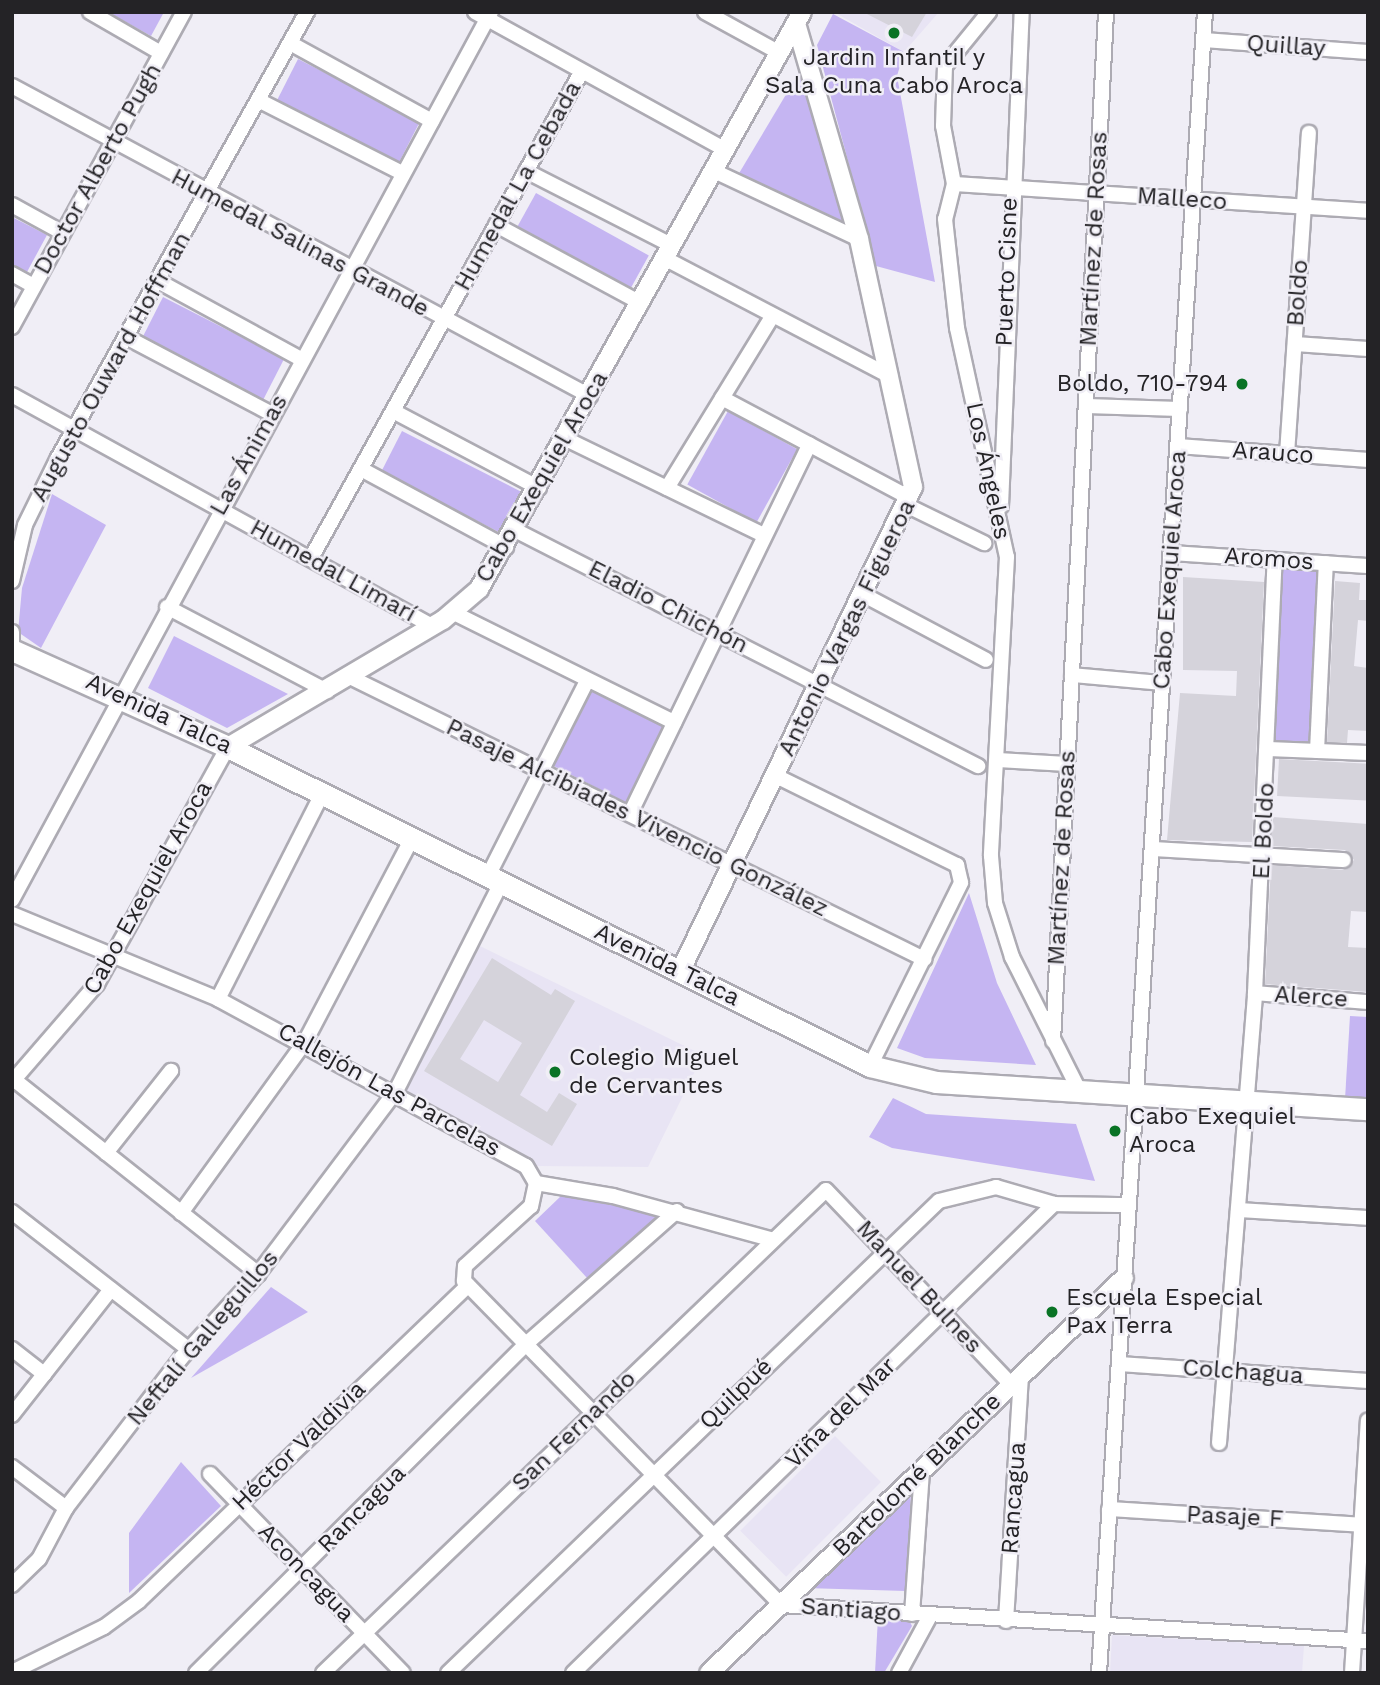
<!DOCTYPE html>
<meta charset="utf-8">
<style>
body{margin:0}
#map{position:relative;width:1380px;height:1685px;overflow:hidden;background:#f0eef6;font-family:"Work Sans",sans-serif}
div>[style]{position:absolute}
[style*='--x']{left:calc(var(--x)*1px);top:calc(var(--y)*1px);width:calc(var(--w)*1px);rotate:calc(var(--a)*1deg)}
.built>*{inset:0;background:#e8e4f4;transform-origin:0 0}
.green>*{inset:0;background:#c5b5f2;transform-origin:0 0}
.building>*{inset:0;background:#d5d3db;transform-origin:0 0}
.roads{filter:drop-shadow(2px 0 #adabb3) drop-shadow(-2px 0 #adabb3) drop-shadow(0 2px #adabb3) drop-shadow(0 -2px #adabb3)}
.minor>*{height:14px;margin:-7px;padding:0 7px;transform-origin:7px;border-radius:7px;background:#fff}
.tertiary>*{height:18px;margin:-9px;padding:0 9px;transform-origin:9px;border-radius:9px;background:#fff}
.secondary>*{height:21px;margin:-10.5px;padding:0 10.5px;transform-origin:10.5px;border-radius:10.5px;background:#fff}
.dots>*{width:19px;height:19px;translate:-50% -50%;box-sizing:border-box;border:4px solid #f0eef6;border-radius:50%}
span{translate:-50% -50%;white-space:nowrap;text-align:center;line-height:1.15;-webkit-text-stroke:5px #f0eef6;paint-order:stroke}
.street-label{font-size:24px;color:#242326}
.poi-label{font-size:24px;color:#242326}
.right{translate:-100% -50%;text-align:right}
.left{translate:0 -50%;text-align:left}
.frame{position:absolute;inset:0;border:14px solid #242326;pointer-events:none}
</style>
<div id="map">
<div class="built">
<div style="clip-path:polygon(834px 12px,939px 12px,904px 52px)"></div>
<div style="clip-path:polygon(480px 946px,703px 1055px,648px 1167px,535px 1166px,406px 1090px)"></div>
<div style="left:835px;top:1436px;width:65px;height:134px;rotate:45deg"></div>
<div style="clip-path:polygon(1112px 1635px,1304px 1646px,1302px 1673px,1110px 1673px)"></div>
</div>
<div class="green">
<div style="clip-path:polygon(108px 12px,164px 12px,151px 36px)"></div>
<div style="clip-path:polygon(833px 14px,904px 52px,897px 76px,935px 282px,876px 266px,817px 45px)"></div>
<div style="left:298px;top:59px;width:137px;height:47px;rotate:27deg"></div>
<div style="clip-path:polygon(800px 71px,808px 75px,848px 229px,738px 175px)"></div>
<div style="left:536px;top:193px;width:129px;height:38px;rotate:29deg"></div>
<div style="clip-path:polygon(12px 217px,47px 235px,27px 272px,12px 264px)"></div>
<div style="left:163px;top:297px;width:136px;height:47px;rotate:27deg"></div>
<div style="left:728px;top:411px;width:79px;height:84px;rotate:29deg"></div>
<div style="left:402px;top:431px;width:137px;height:46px;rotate:27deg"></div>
<div style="clip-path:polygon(52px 494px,106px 525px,41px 648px,18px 632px,22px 588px)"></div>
<div style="left:1280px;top:567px;width:41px;height:177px;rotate:3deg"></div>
<div style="clip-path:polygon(174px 636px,288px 694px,227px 728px,148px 688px)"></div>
<div style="left:590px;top:689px;width:83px;height:85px;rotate:27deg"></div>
<div style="clip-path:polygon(969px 893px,997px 983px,1036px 1065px,925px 1058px,897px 1048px)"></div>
<div style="clip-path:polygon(1350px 1016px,1368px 1017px,1368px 1101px,1345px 1099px)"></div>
<div style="clip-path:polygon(893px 1098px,926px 1114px,1076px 1124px,1095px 1181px,892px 1148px,869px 1137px)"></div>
<div style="clip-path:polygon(561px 1196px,662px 1214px,588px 1279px,535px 1221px)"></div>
<div style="clip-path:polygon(271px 1287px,308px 1312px,191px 1378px)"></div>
<div style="clip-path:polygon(181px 1462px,221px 1506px,129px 1593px,129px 1533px)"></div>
<div style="clip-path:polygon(911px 1492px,906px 1591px,805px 1588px)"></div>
<div style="clip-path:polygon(878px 1617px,909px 1620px,912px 1626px,884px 1673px,875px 1673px)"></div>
</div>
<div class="building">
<div style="clip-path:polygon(863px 12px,927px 12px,912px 37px)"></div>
<div style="clip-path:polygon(1183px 577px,1264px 582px,1252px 842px,1167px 840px,1180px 693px,1236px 696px,1237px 671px,1183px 670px)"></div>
<div style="clip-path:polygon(1335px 581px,1360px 583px,1359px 600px,1368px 600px,1368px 621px,1358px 620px,1354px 666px,1368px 668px,1368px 731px,1348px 730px,1347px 743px,1327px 742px)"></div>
<div style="left:1279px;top:759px;width:89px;height:37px;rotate:3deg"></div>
<div style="clip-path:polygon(1273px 817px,1368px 824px,1368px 912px,1351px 911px,1348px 947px,1368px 948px,1368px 992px,1265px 984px,1271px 865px,1343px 870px,1354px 860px,1345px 850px,1271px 846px)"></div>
<div style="clip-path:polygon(evenodd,492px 958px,551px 995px,555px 989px,575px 1001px,520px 1095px,547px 1112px,559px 1093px,577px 1104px,552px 1146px,424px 1071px,492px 958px,484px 1020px,522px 1043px,498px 1082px,460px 1059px,484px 1020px)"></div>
</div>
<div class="roads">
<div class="minor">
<div style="--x:90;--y:12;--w:82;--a:30"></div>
<div style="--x:475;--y:12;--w:286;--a:28.8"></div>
<div style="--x:705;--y:12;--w:85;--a:28.7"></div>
<div style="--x:1204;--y:40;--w:164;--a:4.2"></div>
<div style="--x:290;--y:43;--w:162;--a:28.8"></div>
<div style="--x:12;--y:86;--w:656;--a:28.21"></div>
<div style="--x:258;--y:100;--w:161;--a:26.9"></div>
<div style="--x:526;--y:171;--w:165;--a:27"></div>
<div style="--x:714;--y:171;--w:160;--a:25.1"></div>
<div style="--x:954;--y:184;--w:36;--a:104"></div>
<div style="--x:945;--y:219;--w:110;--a:83.7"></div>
<div style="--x:957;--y:328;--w:234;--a:77.7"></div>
<div style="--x:1007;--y:557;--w:299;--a:93.1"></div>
<div style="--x:991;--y:856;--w:47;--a:85.1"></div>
<div style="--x:995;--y:903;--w:57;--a:72.5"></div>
<div style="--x:1012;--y:957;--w:149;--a:63.3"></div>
<div style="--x:954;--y:184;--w:415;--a:3.7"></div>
<div style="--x:954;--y:184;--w:59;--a:-100.7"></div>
<div style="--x:943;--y:126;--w:60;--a:-88.1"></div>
<div style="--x:945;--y:66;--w:70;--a:-50.8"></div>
<div style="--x:12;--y:205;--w:58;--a:28.8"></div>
<div style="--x:496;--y:225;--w:165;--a:28.3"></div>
<div style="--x:666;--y:259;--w:253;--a:27.6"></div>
<div style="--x:12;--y:274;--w:25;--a:29"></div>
<div style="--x:158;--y:281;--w:163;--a:28.6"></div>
<div style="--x:12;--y:327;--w:359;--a:-61.4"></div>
<div style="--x:126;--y:337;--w:165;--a:27.8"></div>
<div style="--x:1295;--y:344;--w:73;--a:3.9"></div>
<div style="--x:12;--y:395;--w:479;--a:28.8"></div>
<div style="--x:722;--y:398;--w:213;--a:28"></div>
<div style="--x:1086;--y:406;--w:94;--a:1.8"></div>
<div style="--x:393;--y:411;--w:165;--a:27.8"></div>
<div style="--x:566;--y:439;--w:220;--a:25.9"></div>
<div style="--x:1178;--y:446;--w:191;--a:4.2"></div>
<div style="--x:1287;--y:454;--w:322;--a:-86.1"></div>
<div style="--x:361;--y:469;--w:165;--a:28.3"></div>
<div style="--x:667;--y:488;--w:199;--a:-58.5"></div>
<div style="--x:908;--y:506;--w:85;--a:26"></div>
<div style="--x:1001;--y:506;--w:494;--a:-87.6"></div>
<div style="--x:515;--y:530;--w:520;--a:27.01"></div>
<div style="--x:1171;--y:553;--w:197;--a:3.8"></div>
<div style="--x:311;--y:558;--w:557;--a:-60.91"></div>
<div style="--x:12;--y:581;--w:57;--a:-76.9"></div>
<div style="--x:25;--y:525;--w:75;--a:-63.8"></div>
<div style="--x:58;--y:458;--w:511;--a:-60.83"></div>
<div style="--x:864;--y:595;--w:138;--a:28"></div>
<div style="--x:167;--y:607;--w:181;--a:27.7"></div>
<div style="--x:454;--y:613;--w:246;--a:26.4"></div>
<div style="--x:12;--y:632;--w:24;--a:90"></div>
<div style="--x:1072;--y:675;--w:90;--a:5.1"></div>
<div style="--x:350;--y:677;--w:640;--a:26.16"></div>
<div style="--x:1268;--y:749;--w:100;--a:2.3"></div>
<div style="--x:1317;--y:751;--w:188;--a:-87.3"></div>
<div style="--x:998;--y:760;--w:69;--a:3.3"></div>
<div style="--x:776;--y:776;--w:202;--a:26.2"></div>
<div style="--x:957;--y:865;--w:18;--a:77"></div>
<div style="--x:961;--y:883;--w:204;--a:116.4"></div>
<div style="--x:630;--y:814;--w:411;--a:-64.1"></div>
<div style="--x:1152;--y:849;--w:192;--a:3.3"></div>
<div style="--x:488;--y:876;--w:219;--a:-63.1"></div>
<div style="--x:12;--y:900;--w:1009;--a:-61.66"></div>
<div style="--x:12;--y:914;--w:223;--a:22.4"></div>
<div style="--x:218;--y:999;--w:350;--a:28.5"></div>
<div style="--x:526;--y:1166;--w:20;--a:60"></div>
<div style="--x:536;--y:1183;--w:24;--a:102"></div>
<div style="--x:531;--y:1206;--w:89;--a:137.7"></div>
<div style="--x:465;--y:1266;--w:15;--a:94"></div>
<div style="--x:464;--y:1281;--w:453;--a:45.6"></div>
<div style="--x:781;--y:1605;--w:588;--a:3.51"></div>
<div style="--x:1255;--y:993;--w:113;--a:4.6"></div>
<div style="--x:218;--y:999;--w:230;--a:-63.1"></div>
<div style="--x:1053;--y:1041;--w:1030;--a:-87.05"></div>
<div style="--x:12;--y:1078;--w:315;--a:38.5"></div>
<div style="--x:12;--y:1082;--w:130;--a:-49.1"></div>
<div style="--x:97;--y:984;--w:271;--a:-61.1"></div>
<div style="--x:106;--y:1153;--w:105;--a:-51.6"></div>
<div style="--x:536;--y:1183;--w:78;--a:9.6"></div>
<div style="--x:613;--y:1196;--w:163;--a:15.3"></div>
<div style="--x:1238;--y:1210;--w:130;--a:3.5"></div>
<div style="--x:12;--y:1212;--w:223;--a:37.9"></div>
<div style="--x:181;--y:1213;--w:211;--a:-54.1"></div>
<div style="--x:305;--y:1042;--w:230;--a:-62.3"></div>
<div style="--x:12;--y:1349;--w:41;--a:38"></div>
<div style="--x:1119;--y:1364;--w:250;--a:3.9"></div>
<div style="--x:12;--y:1415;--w:160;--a:-51.8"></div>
<div style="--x:1219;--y:1443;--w:451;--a:-85.4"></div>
<div style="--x:1255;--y:993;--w:433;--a:-87.4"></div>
<div style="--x:12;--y:1467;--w:68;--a:37.2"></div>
<div style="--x:210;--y:1474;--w:277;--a:45.9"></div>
<div style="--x:1109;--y:1509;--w:253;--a:3.6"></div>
<div style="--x:12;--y:1585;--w:37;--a:-44"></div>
<div style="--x:39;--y:1559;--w:58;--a:-62.1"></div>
<div style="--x:66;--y:1508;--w:189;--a:-52.5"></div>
<div style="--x:181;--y:1358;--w:114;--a:-47.5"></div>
<div style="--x:258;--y:1274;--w:229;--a:-53"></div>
<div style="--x:396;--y:1091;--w:233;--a:-63.2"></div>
<div style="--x:912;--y:1614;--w:142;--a:-86"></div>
<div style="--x:1006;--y:1621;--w:245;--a:-86.5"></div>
<div style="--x:12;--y:1672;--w:102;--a:-26.1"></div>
<div style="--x:104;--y:1627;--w:44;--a:-36.6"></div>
<div style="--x:139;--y:1601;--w:456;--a:-43.8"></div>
<div style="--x:196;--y:1673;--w:466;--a:-44.9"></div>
<div style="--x:526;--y:1344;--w:201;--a:-41.4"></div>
<div style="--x:323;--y:1673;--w:697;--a:-43.84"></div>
<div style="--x:826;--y:1190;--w:269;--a:46.4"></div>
<div style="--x:448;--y:1673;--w:681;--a:-43.87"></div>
<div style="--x:939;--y:1201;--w:59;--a:-13.8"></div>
<div style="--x:996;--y:1187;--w:60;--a:16.3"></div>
<div style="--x:573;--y:1673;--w:672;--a:-44.28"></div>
<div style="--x:1054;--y:1204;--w:75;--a:0.8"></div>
<div style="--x:899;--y:1673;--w:65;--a:-61.5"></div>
<div style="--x:1099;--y:1673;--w:1664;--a:-86.35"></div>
<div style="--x:1352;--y:1673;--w:253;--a:-86.4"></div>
</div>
<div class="tertiary">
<div style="--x:228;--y:747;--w:250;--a:-30.6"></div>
<div style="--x:443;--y:620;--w:48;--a:-40.7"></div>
<div style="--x:479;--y:589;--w:661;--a:-60.76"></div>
<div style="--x:680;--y:972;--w:538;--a:-64.34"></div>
<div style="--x:913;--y:487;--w:254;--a:-102.3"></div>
<div style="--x:859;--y:239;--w:224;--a:-106.3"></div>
<div style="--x:709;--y:1673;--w:573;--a:-43.59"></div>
</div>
<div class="secondary">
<div style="--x:12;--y:650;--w:237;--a:24.2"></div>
<div style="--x:228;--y:747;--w:717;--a:26.42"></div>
<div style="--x:870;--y:1066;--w:68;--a:13.6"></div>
<div style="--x:936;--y:1082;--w:433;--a:3.6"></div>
</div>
</div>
<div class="dots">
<div style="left:894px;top:33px;background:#097325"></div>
<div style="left:1242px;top:384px;background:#097325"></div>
<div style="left:555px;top:1072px;background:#097325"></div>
<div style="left:1115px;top:1131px;background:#097325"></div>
<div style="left:1052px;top:1312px;background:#097325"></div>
</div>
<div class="street-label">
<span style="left:1286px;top:46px;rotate:4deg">Quillay</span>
<span style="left:98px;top:169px;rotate:-61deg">Doctor Alberto Pugh</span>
<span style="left:518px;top:186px;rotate:-61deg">Humedal La Cebada</span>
<span style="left:1182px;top:199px;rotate:4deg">Malleco</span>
<span style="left:1094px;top:239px;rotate:-87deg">Martínez de Rosas</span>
<span style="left:300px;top:243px;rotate:28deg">Humedal Salinas Grande</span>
<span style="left:1007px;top:272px;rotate:-88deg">Puerto Cisne</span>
<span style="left:1298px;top:293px;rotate:-86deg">Boldo</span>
<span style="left:111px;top:367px;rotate:-61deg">Augusto Ouward Hoffman</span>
<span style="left:1273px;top:453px;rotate:4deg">Arauco</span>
<span style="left:249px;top:455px;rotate:-61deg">Las Ánimas</span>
<span style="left:988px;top:471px;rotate:78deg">Los Ángeles</span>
<span style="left:542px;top:477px;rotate:-60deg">Cabo Exequiel Aroca</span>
<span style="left:1269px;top:559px;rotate:4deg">Aromos</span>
<span style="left:1170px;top:570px;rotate:-86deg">Cabo Exequiel Aroca</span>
<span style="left:333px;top:571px;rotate:29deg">Humedal Limarí</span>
<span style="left:668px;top:607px;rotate:27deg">Eladio Chichón</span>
<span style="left:847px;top:628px;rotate:-64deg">Antonio Vargas Figueroa</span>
<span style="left:159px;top:714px;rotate:25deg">Avenida Talca</span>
<span style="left:637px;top:818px;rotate:26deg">Pasaje Alcibiades Vivencio González</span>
<span style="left:1264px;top:831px;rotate:-87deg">El Boldo</span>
<span style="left:1062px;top:858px;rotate:-87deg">Martínez de Rosas</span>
<span style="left:148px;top:888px;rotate:-61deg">Cabo Exequiel Aroca</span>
<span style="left:667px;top:965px;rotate:26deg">Avenida Talca</span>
<span style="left:1311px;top:997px;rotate:4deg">Alerce</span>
<span style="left:389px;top:1090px;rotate:29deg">Callejón Las Parcelas</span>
<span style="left:919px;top:1287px;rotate:47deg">Manuel Bulnes</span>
<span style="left:203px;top:1338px;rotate:-50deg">Neftalí Galleguillos</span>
<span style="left:1243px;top:1372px;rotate:4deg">Colchagua</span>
<span style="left:736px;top:1394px;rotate:-44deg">Quilpué</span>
<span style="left:841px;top:1413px;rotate:-45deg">Viña del Mar</span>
<span style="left:574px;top:1431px;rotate:-44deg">San Fernando</span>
<span style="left:299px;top:1446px;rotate:-44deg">Héctor Valdivia</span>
<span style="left:917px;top:1475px;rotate:-44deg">Bartolomé Blanche</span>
<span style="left:1014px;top:1498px;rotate:-86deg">Rancagua</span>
<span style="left:362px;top:1509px;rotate:-45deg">Rancagua</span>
<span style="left:1235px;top:1517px;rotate:3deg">Pasaje F</span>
<span style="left:306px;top:1573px;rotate:46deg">Aconcagua</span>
<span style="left:851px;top:1610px;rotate:4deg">Santiago</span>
</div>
<div class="poi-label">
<span style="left:894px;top:72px">Jardin Infantil y<br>Sala Cuna Cabo Aroca</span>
<span class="right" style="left:1228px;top:384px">Boldo, 710-794</span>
<span class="left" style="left:569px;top:1072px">Colegio Miguel<br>de Cervantes</span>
<span class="left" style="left:1129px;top:1131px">Cabo Exequiel<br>Aroca</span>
<span class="left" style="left:1066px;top:1312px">Escuela Especial<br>Pax Terra</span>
</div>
<div class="frame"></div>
</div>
